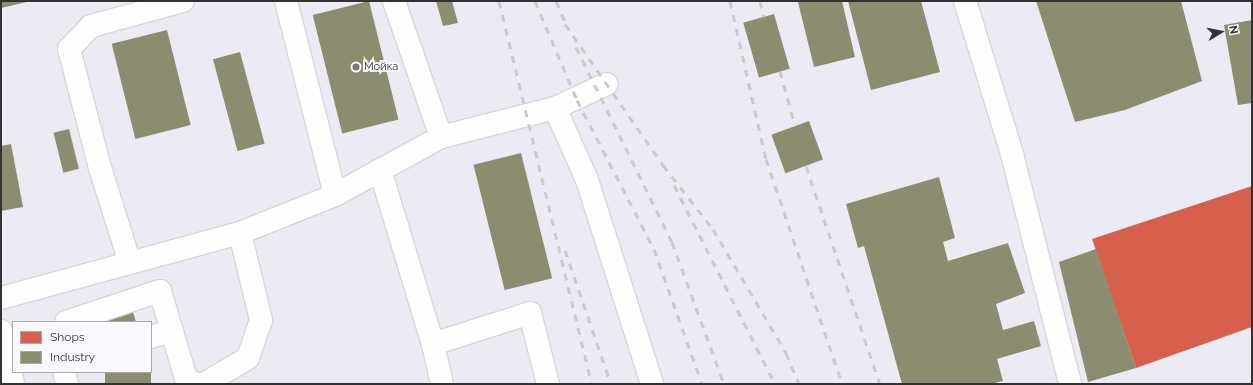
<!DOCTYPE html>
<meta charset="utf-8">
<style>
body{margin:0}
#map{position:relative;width:1253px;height:385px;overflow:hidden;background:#fafafc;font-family:Raleway,sans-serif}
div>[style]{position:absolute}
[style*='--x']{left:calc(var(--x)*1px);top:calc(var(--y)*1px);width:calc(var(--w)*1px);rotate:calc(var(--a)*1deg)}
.built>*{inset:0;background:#ecebf3}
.shops>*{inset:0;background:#d6604d}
.industry>*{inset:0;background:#8c8c6e;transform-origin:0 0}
.roads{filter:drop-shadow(1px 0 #d6d6d8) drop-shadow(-1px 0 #d6d6d8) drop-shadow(0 1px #d6d6d8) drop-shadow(0 -1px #d6d6d8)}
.minor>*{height:22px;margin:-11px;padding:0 11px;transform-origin:11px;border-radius:11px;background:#fefeff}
.rail>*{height:3px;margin-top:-1.5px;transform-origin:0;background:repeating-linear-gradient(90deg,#cbcbcc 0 7px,transparent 0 14px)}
.dots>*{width:11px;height:11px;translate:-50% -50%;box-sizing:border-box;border:2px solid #f9f9fd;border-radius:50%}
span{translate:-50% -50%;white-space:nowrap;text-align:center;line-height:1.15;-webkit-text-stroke:4px #f9f9fd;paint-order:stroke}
.poi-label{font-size:11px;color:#323233}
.left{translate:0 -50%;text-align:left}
.frame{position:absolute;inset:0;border:2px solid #323233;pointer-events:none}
.legend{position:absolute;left:12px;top:321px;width:140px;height:52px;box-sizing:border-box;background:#f9f9fd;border:1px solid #a9a9ac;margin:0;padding:5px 7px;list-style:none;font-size:12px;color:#323233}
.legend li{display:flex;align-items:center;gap:8px;height:20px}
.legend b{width:20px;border:1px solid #a9a9ac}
.north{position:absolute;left:1201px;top:12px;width:40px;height:40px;-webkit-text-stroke:3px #f9f9fd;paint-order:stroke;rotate:80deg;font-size:11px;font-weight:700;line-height:16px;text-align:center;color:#323233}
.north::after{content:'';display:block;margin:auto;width:14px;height:18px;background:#323233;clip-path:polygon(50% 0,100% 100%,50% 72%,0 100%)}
</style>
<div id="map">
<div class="built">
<div style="clip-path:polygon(evenodd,1px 1px,1252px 1px,1252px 384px,1px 384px,1px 1px,13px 322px,151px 322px,151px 372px,13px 372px,13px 322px)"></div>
</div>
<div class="shops">
<div style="clip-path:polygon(1252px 186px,1252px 327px,1136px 368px,1092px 239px)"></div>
</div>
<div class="industry">
<div style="clip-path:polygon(1px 1px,27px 1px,27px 2px,1px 8px)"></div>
<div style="left:369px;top:1px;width:122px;height:58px;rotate:76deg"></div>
<div style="clip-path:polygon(436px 1px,452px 1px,458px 23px,443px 26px)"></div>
<div style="clip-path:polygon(802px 1px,842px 1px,855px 57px,814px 67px,798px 2px)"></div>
<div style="clip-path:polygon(848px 1px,921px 1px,940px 72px,871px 90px)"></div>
<div style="clip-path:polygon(1036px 1px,1181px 1px,1202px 81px,1125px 110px,1075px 122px)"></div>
<div style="left:774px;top:14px;width:57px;height:32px;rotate:74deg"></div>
<div style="clip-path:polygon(1252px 20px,1252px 103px,1238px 105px,1224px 25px)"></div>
<div style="left:167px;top:30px;width:98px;height:57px;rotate:76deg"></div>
<div style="left:240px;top:52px;width:95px;height:28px;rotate:75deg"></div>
<div style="left:809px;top:121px;width:41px;height:40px;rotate:70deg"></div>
<div style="left:69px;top:129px;width:41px;height:16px;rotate:76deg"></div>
<div style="clip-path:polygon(11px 144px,23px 207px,1px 211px,1px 146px)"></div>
<div style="left:521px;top:153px;width:129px;height:49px;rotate:76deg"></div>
<div style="clip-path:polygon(939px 177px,955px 238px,943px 242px,948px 261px,1008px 243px,1025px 293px,996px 304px,1003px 330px,1034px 321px,1041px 346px,997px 359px,1003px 381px,990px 384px,902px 384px,864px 246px,858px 248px,846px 204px)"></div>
<div style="clip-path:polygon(1096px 249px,1136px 368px,1088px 382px,1059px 262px)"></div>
<div style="clip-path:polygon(127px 292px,136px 322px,89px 322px)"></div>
<div style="left:105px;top:372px;width:46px;height:12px"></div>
</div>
<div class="roads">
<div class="minor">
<div style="--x:286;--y:1;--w:200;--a:75.8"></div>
<div style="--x:965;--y:1;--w:160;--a:72.9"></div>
<div style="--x:1012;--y:154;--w:237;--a:75.8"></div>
<div style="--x:555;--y:108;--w:57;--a:-24.8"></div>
<div style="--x:441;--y:137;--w:118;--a:-14.3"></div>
<div style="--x:555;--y:108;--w:79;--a:66"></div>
<div style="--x:587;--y:180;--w:214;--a:72.3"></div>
<div style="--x:380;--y:170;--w:182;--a:73.1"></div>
<div style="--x:433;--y:344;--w:102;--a:-17.7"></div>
<div style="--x:530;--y:313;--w:73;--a:75.8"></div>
<div style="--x:130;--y:263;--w:100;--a:-107.5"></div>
<div style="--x:100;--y:168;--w:123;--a:-104.6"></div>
<div style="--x:69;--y:49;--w:32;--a:-46"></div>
<div style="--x:91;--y:26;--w:95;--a:-15.2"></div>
<div style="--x:1;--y:298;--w:248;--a:-15.2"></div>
<div style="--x:240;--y:233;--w:102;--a:-21.8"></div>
<div style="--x:335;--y:195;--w:121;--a:-28.7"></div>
<div style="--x:441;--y:137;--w:144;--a:-109.1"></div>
<div style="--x:66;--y:322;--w:99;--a:-18.3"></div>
<div style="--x:160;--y:291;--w:92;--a:73.5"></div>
<div style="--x:186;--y:379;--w:12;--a:24"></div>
<div style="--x:1;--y:331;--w:54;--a:77.2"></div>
<div style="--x:151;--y:337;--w:22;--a:-18"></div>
<div style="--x:433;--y:344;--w:41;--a:77.3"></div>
<div style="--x:64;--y:372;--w:12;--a:76"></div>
<div style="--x:204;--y:384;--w:51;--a:-30.6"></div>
<div style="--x:248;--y:358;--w:40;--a:-71.1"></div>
<div style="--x:261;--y:320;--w:89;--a:-103.6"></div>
</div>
</div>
<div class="rail">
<div style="--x:499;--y:1;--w:394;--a:76.4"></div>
<div style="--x:535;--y:1;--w:108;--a:67"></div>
<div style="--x:577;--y:100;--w:168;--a:62.7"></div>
<div style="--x:654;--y:249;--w:143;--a:70.4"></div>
<div style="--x:556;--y:1;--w:30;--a:66"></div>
<div style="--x:730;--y:1;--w:162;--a:77.2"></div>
<div style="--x:766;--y:159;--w:237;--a:71.3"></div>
<div style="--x:760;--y:1;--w:16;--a:76"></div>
<div style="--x:565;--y:24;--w:172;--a:55.2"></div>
<div style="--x:663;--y:165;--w:81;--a:52"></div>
<div style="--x:713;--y:229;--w:144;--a:59.5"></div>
<div style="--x:786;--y:353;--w:34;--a:67"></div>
<div style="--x:576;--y:47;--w:217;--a:63.8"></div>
<div style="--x:672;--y:242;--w:151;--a:69.9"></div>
<div style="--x:780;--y:71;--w:57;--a:74.7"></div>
<div style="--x:806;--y:166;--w:230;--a:71.3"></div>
<div style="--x:674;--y:185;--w:223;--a:63.1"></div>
<div style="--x:565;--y:250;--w:142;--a:71.1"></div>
</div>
<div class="dots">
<div style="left:356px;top:67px;background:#787879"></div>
</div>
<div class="poi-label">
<span class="left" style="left:364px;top:67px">Мойка</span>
</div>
<div class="frame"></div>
<ul class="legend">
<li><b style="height:11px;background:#d6604d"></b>Shops</li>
<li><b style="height:11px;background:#8c8c6e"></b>Industry</li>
</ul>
<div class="north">N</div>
</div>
